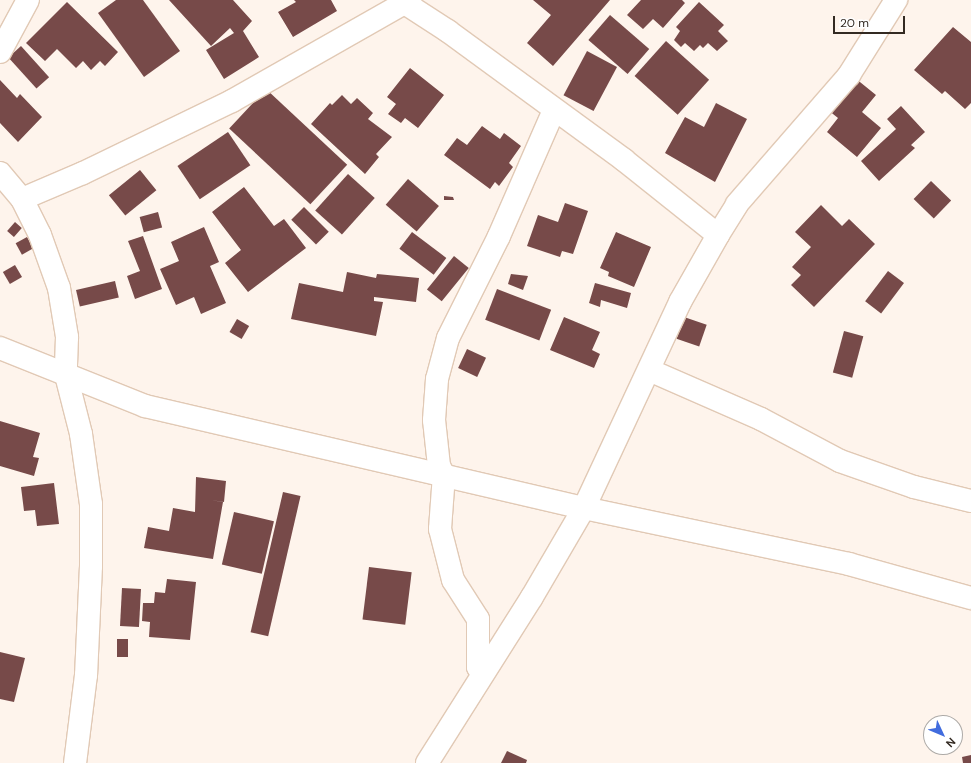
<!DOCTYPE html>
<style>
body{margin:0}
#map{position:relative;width:971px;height:763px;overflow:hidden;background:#fef4ec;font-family:"DM Sans",sans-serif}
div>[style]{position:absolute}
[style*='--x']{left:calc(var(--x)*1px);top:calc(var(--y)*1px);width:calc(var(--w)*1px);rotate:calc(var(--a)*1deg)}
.building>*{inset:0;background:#774a49;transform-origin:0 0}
.roads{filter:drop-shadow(1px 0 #e1c9b5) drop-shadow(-1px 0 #e1c9b5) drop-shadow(0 1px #e1c9b5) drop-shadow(0 -1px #e1c9b5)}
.minor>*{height:22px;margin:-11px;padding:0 11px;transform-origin:11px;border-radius:11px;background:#fff}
span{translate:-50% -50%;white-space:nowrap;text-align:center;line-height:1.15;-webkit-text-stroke:4px #fff;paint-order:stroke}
.north{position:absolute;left:923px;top:715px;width:40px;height:40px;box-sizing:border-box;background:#fff;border:1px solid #adaaa7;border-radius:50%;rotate:134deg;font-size:11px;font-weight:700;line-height:16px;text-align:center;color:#332a22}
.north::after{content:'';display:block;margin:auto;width:14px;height:18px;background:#416cde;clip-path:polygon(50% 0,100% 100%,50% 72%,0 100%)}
.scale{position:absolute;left:833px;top:16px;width:72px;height:18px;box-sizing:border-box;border:2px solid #332a22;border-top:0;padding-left:5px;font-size:12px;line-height:14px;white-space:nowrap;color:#332a22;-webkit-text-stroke:3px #fff;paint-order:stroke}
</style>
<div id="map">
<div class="building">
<div style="clip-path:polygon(116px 0,143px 0,180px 51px,144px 77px,98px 13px)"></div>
<div style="clip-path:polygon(169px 0,233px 0,252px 21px,243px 31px,259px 57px,224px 79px,206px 50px,234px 33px,230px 28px,211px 46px)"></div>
<div style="clip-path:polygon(294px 0,331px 0,337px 11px,293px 37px,278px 12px,296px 2px)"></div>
<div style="clip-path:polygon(533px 0,610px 0,553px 66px,527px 43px,551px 15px)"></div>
<div style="clip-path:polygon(641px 0,682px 0,685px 3px,663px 28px,653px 19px,643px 29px,627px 15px)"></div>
<div style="clip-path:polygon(67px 2px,118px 52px,105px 66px,100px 61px,91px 70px,83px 61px,76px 68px,57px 49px,45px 61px,26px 43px)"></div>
<div style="clip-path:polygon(699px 2px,724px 25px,718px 31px,728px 41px,717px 51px,708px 43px,703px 48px,700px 45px,694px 51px,685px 43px,681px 47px,674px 40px,680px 31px,676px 27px)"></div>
<div style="left:610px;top:15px;width:52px;height:33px;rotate:41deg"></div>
<div style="clip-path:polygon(953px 27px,971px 42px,971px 103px,965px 109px,945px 91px,942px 94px,914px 70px)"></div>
<div style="left:666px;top:41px;width:58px;height:47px;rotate:42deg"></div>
<div style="left:21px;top:46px;width:42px;height:17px;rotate:48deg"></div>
<div style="left:587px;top:51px;width:34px;height:50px;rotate:28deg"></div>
<div style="clip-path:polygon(410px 68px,444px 95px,418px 128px,405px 118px,401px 123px,388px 114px,396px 104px,387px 97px)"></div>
<div style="clip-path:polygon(855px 78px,876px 95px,862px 112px,881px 128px,857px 157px,827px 132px,838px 118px,828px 110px)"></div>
<div style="clip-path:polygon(0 80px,17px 98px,20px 94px,42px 117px,18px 142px,0 123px)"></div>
<div style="left:266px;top:89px;width:111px;height:54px;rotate:43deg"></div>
<div style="clip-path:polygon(342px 95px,351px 104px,357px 98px,373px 113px,368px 119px,392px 137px,376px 154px,379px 157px,365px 174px,311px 124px,330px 103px,332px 105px)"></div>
<div style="clip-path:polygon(716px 103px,747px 119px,715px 182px,665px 153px,685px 117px,704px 127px)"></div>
<div style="clip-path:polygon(901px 106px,925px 132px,911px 145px,915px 148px,879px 181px,861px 161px,896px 129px,887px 119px)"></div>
<div style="clip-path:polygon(482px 126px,500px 139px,504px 133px,521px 146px,509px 163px,513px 167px,499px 186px,495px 182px,490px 189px,444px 155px,457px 138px,467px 145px)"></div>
<div style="left:228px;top:132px;width:40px;height:61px;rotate:56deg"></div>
<div style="left:140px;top:170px;width:26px;height:40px;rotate:51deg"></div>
<div style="left:348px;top:174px;width:36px;height:49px;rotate:42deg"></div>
<div style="left:408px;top:179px;width:41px;height:34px;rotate:41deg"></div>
<div style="left:931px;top:181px;width:28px;height:25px;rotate:44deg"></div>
<div style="clip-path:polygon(244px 187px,274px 226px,284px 219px,306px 248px,248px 292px,225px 263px,241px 250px,212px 212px)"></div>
<div style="clip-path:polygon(444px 196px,453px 197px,454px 200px,444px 200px)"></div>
<div style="clip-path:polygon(565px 203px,588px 211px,573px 254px,562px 251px,560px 257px,527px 246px,538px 215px,558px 222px)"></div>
<div style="clip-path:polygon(821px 205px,842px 226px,849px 219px,875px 244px,814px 307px,791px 285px,801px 275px,792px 267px,811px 247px,795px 232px)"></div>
<div style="left:304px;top:207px;width:35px;height:18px;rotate:45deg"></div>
<div style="left:158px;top:212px;width:16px;height:19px;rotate:75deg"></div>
<div style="left:15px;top:222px;width:9px;height:12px;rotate:41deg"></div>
<div style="clip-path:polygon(204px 227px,219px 262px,210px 266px,226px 303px,201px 314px,194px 297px,176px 305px,160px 269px,179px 261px,171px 242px)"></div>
<div style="left:412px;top:232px;width:43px;height:21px;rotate:37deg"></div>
<div style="clip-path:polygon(616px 232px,651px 247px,634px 287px,608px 276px,609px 272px,600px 268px)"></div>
<div style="clip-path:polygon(143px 236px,162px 289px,135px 299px,127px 276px,140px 271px,128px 241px)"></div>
<div style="left:27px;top:237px;width:13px;height:13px;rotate:61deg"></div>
<div style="left:454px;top:256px;width:19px;height:43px;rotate:39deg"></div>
<div style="left:15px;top:265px;width:14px;height:14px;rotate:60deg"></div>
<div style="left:888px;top:271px;width:20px;height:38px;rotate:37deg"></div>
<div style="clip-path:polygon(347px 272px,376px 278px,377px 274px,419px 278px,416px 302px,374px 297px,374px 301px,383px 302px,376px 336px,291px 319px,299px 283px,343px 292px)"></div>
<div style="clip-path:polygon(511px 274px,528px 276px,523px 290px,508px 284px)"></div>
<div style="left:115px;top:281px;width:17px;height:40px;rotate:77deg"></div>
<div style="clip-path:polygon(595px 283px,631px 293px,627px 308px,601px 300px,600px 307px,589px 303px)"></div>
<div style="left:497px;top:289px;width:58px;height:33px;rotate:21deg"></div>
<div style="clip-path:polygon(564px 317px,600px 332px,592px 350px,600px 354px,594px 368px,550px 350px)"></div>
<div style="left:684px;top:317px;width:24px;height:23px;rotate:19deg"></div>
<div style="left:237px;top:319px;width:14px;height:15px;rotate:30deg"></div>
<div style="left:844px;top:331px;width:20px;height:43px;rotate:15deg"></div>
<div style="left:467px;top:349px;width:21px;height:21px;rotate:25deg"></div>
<div style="clip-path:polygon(0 421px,40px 433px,33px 457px,39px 458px,34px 476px,0 466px)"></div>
<div style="clip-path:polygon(196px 477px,226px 481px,224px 502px,210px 500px,223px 502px,213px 559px,144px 548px,148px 527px,169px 531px,173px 508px,195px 512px)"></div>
<div style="clip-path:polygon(54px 483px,59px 524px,37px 526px,35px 510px,24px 511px,21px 487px)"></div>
<div style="left:283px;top:492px;width:18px;height:144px;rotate:13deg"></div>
<div style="left:234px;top:512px;width:41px;height:54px;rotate:13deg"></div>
<div style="left:369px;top:567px;width:43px;height:53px;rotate:7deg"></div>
<div style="clip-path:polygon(167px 579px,196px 582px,190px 640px,149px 637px,150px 622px,142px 621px,143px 603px,154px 603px,155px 592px,165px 593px)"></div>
<div style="left:122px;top:588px;width:19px;height:38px;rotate:3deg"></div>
<div style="left:117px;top:639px;width:11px;height:18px"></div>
<div style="clip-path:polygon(0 652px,25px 658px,14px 702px,0 699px)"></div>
<div style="clip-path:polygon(507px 751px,527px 760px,526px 763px,501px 763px)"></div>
<div style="clip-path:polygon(971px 755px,971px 763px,963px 763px,962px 757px)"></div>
</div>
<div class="roads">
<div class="minor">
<div style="--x:400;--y:0;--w:57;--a:32.9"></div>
<div style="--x:448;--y:31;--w:218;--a:36.2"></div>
<div style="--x:624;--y:160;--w:120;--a:38.6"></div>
<div style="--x:0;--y:52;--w:59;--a:-61.7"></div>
<div style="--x:0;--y:173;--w:34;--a:50"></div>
<div style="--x:22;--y:199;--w:40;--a:63.4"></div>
<div style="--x:40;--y:235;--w:56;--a:70.3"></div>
<div style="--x:59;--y:288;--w:50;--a:80.7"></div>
<div style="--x:67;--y:337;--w:38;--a:92"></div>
<div style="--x:66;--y:375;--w:61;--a:75.7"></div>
<div style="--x:81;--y:434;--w:71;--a:81.9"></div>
<div style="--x:91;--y:504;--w:62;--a:90"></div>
<div style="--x:91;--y:566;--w:109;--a:92.6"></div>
<div style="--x:86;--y:675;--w:89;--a:97.1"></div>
<div style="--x:22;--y:199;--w:66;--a:-23.1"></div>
<div style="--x:83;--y:173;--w:165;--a:-25.8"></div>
<div style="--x:232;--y:101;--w:205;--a:-29.6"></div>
<div style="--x:0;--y:348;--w:156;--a:21.8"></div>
<div style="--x:145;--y:406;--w:451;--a:13.1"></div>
<div style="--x:584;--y:508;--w:271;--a:11.9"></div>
<div style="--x:849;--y:564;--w:127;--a:15.6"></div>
<div style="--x:649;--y:370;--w:122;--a:23.6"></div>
<div style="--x:761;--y:419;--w:89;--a:28"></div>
<div style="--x:840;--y:461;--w:78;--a:19.4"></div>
<div style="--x:914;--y:487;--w:59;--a:13.8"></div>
<div style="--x:482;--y:674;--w:8;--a:-120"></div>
<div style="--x:478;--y:667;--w:48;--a:-90"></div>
<div style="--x:478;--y:619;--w:46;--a:-122.7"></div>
<div style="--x:453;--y:580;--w:53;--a:-104.3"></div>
<div style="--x:440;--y:529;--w:54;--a:-85.8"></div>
<div style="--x:444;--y:475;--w:10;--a:-119"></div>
<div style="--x:439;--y:466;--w:46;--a:-96.2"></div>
<div style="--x:434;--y:420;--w:41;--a:-85.8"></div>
<div style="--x:437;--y:379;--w:42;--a:-75"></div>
<div style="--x:448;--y:338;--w:114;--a:-63.4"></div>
<div style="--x:499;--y:236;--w:137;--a:-66.4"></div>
<div style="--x:427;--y:763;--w:196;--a:-57.7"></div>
<div style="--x:532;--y:597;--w:103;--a:-59.7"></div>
<div style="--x:584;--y:508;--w:227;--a:-65"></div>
<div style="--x:680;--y:302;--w:77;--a:-60.4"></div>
<div style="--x:718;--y:235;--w:36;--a:-58"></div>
<div style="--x:737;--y:204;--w:171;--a:-49"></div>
<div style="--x:849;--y:75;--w:89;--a:-57.9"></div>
</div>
</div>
<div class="north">N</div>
<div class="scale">20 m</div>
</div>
